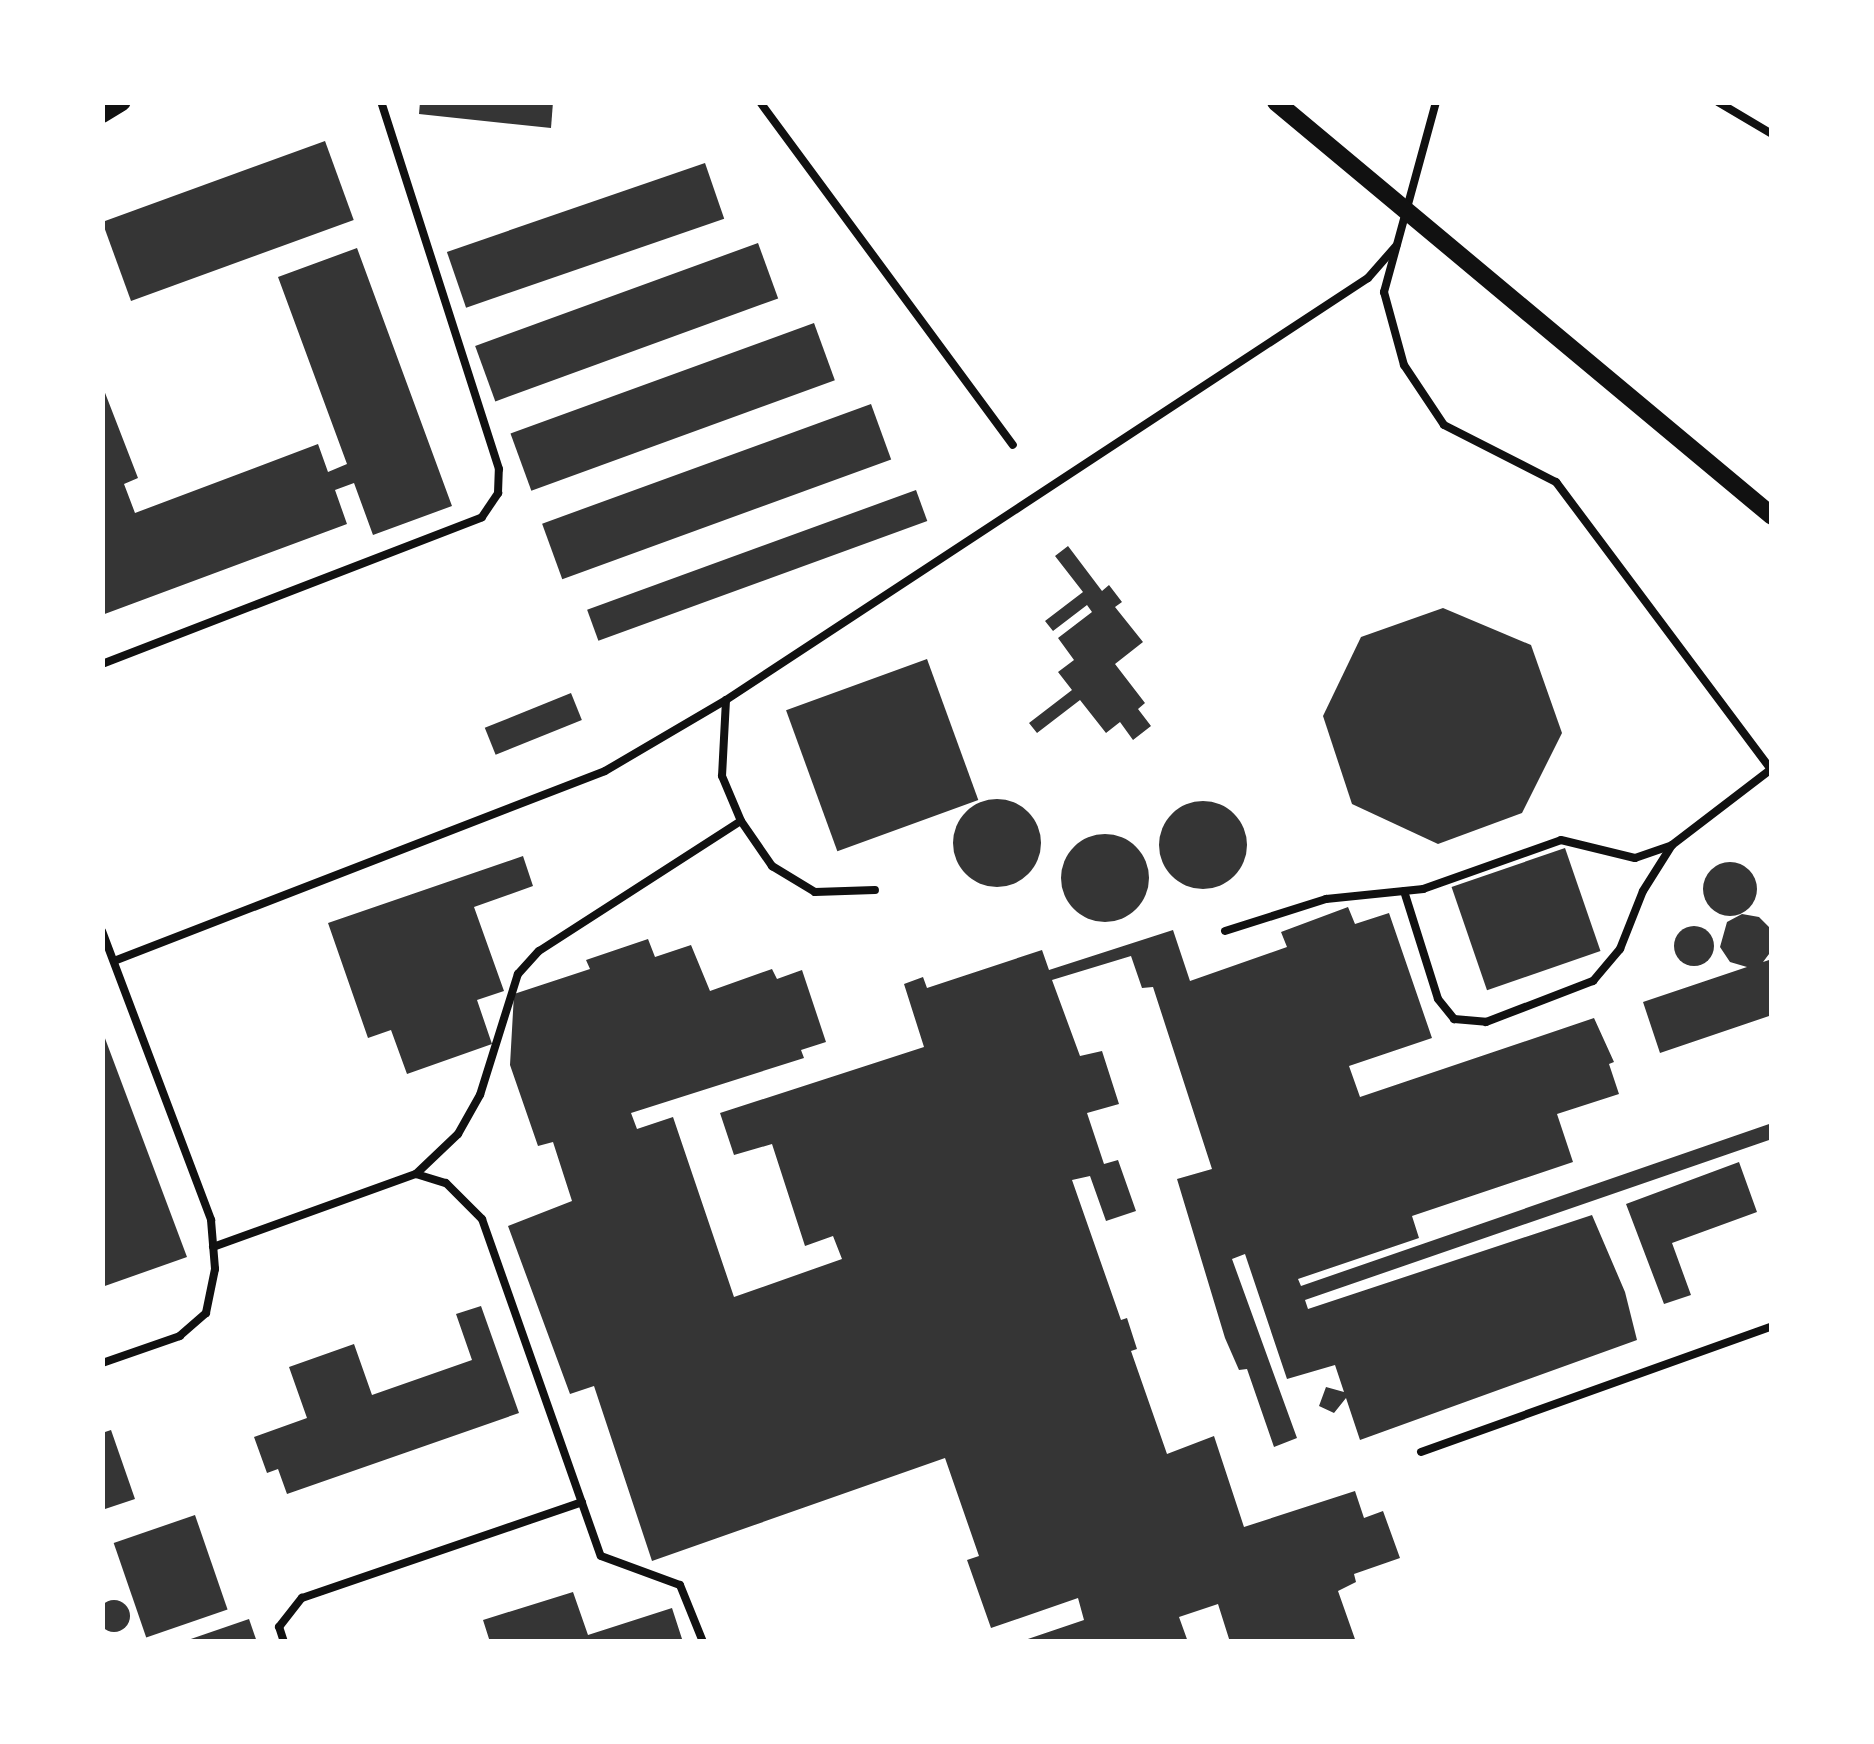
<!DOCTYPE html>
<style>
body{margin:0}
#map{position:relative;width:1874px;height:1744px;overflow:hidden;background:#fff;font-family:Commissioner,sans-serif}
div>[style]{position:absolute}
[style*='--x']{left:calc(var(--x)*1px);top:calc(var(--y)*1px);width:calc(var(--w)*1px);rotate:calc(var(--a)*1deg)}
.building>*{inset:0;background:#353535;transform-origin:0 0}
.round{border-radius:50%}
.service>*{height:8px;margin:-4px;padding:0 4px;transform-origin:4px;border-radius:4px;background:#111}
.tertiary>*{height:18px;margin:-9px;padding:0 9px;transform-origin:9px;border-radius:9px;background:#111}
span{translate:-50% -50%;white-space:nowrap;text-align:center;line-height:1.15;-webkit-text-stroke:8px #fff;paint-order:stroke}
.frame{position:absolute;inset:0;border:105px solid #fff;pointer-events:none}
</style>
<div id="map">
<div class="building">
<div style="clip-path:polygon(420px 102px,553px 102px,551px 128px,419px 114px)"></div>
<div style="left:325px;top:141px;width:84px;height:237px;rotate:70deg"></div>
<div style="left:705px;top:163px;width:59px;height:273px;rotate:71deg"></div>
<div style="left:758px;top:243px;width:59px;height:301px;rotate:70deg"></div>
<div style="clip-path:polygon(357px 248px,452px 506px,373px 535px,354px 483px,335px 490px,347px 524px,102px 615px,102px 385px,138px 478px,124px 484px,135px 513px,318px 444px,328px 472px,347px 464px,278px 277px)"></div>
<div style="left:814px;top:323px;width:61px;height:323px;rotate:70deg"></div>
<div style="left:871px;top:404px;width:59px;height:350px;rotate:70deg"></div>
<div style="left:916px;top:490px;width:33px;height:350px;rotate:70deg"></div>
<div style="clip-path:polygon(1068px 546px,1102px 591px,1109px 585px,1122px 602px,1115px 607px,1143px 642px,1115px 664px,1145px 703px,1138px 709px,1151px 726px,1133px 740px,1120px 722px,1106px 733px,1080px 700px,1037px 733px,1029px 723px,1072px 690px,1058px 672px,1074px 660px,1058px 638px,1092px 612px,1087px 605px,1053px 631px,1045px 621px,1083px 592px,1055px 556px)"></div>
<div style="clip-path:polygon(1443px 608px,1531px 645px,1562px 733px,1522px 813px,1438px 844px,1352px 804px,1323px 716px,1361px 637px)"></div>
<div style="left:927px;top:659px;width:150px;height:150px;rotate:70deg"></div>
<div style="left:571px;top:693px;width:29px;height:93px;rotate:68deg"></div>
<div class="round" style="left:953px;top:799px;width:88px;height:88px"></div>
<div class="round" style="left:1159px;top:801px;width:88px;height:88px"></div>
<div class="round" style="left:1061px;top:834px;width:88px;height:88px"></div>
<div style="left:1565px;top:848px;width:109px;height:120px;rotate:71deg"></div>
<div style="clip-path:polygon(523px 856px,533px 886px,474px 907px,504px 991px,477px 1000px,492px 1044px,407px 1074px,391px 1030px,368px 1038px,328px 923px)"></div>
<div class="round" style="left:1703px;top:862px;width:54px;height:54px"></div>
<div style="clip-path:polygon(1348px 907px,1355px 924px,1389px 913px,1432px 1038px,1349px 1066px,1360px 1097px,1594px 1018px,1614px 1062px,1609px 1064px,1619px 1094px,1557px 1114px,1573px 1162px,1412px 1216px,1419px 1238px,1298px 1279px,1301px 1286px,1772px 1123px,1772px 1139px,1305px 1300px,1308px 1309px,1592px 1215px,1625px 1292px,1637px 1340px,1360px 1440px,1346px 1398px,1334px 1413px,1319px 1406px,1326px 1387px,1344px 1392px,1335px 1365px,1287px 1379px,1245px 1254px,1232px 1259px,1297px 1438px,1274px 1447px,1247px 1369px,1239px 1370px,1225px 1338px,1177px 1179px,1212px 1169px,1153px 987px,1142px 988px,1131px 956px,1052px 980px,1080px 1056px,1102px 1051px,1119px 1104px,1087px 1113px,1104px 1164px,1118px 1160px,1136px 1211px,1106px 1221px,1090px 1176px,1072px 1180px,1121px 1320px,1127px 1318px,1137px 1349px,1131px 1351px,1167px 1454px,1214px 1436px,1244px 1527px,1355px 1491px,1364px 1518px,1383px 1511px,1400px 1558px,1354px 1574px,1356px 1582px,1338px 1591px,1356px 1642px,1230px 1642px,1218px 1604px,1179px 1617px,1188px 1642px,1019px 1642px,1084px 1620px,1078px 1598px,991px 1628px,967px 1560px,979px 1556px,945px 1458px,652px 1561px,594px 1386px,570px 1394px,508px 1226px,572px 1201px,553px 1142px,538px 1146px,510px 1065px,514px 994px,590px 969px,586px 960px,648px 939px,655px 957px,691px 945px,710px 991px,772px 969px,777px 979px,802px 970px,826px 1042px,801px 1050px,804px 1058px,631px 1113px,637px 1129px,673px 1117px,734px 1297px,842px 1259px,833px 1236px,805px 1246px,772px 1144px,734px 1155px,720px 1113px,924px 1047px,904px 984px,923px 977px,927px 988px,1042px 950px,1049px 970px,1173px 930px,1190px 981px,1287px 947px,1281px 932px)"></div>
<div style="clip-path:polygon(1742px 914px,1759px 917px,1771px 929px,1772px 950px,1763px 962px,1772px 959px,1772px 1015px,1660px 1053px,1643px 1002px,1747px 967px,1730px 962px,1720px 947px,1727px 922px)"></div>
<div class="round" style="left:1674px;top:926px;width:40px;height:40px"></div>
<div style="clip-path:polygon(103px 1033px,187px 1257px,102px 1287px,102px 1034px)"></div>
<div style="clip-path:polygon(1739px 1162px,1757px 1212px,1672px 1243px,1691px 1295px,1664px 1304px,1626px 1204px)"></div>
<div style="clip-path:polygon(481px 1306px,519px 1413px,287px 1494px,278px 1469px,267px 1473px,254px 1437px,307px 1418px,289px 1367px,354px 1344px,372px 1395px,472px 1360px,456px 1314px)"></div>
<div style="clip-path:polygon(111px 1430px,135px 1499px,102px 1510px,102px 1433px)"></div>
<div style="left:195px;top:1515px;width:100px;height:86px;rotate:71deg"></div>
<div style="clip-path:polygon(573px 1592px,588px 1635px,672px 1608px,683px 1642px,490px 1642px,483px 1620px)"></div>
<div class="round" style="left:98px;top:1600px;width:32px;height:32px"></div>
<div style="clip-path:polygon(249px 1619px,257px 1642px,185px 1642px,185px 1641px)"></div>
</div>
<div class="service">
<div style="--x:760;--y:102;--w:426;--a:53.6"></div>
<div style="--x:1436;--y:102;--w:197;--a:105.3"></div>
<div style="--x:1384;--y:292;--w:76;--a:74.7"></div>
<div style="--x:1404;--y:365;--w:72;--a:56.3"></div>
<div style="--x:1444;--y:425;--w:126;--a:27"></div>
<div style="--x:1556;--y:482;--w:361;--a:53.2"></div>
<div style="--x:1718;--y:102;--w:63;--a:30.7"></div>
<div style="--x:102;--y:664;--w:407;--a:-21.1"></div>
<div style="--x:482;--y:517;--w:29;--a:-56"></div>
<div style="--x:498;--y:493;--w:24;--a:-88"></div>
<div style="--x:499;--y:469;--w:383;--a:-107.8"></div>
<div style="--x:726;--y:700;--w:76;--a:93"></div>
<div style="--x:722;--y:776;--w:49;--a:67.1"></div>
<div style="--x:741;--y:821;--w:55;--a:55.4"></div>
<div style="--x:772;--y:866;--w:50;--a:31.2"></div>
<div style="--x:815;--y:892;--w:60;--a:-1.9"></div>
<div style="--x:1404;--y:891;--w:113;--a:72.5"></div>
<div style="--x:1438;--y:999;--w:26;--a:51"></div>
<div style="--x:1454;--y:1019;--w:32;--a:5"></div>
<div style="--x:1486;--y:1022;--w:115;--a:-21"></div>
<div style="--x:1593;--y:981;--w:42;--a:-49.8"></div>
<div style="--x:1620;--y:949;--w:62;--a:-68.4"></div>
<div style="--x:1643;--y:891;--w:54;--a:-57.8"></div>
<div style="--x:102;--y:931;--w:309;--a:69.3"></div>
<div style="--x:211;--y:1220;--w:49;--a:85.3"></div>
<div style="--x:215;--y:1269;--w:45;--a:101.6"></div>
<div style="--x:206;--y:1313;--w:35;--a:139"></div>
<div style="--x:180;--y:1336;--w:83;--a:160.9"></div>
<div style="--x:1225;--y:931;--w:106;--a:-17.6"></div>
<div style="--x:1326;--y:899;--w:98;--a:-5.9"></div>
<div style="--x:1423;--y:889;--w:146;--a:-19.5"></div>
<div style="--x:1561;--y:840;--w:76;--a:13.7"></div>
<div style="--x:1635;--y:858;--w:39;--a:-19"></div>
<div style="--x:1672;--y:845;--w:123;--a:-37.4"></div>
<div style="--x:114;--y:961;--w:526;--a:-21.15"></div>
<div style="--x:605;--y:771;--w:140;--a:-30.4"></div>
<div style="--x:726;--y:700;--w:768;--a:-33.32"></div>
<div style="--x:1368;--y:278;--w:43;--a:-48.8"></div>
<div style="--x:416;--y:1174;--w:31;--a:17"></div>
<div style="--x:446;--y:1183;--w:51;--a:45"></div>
<div style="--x:482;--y:1219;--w:357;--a:70.6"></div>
<div style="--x:601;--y:1556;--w:84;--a:20.2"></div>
<div style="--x:680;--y:1585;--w:61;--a:68"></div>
<div style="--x:213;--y:1247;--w:216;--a:-19.8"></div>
<div style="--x:416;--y:1174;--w:58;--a:-43.6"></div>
<div style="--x:458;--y:1134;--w:45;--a:-60.6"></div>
<div style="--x:480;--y:1095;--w:127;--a:-72.6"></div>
<div style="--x:518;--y:974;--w:31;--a:-48"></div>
<div style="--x:539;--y:951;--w:240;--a:-32.8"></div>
<div style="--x:1421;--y:1452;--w:373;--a:-19.7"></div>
<div style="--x:284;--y:1642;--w:16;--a:-108"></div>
<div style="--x:279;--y:1627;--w:37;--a:-52"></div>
<div style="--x:302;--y:1598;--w:296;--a:-18.9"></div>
</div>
<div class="tertiary">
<div style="--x:1276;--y:102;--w:646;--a:39.85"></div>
<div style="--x:102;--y:114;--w:23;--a:-31"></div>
</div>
<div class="frame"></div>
</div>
